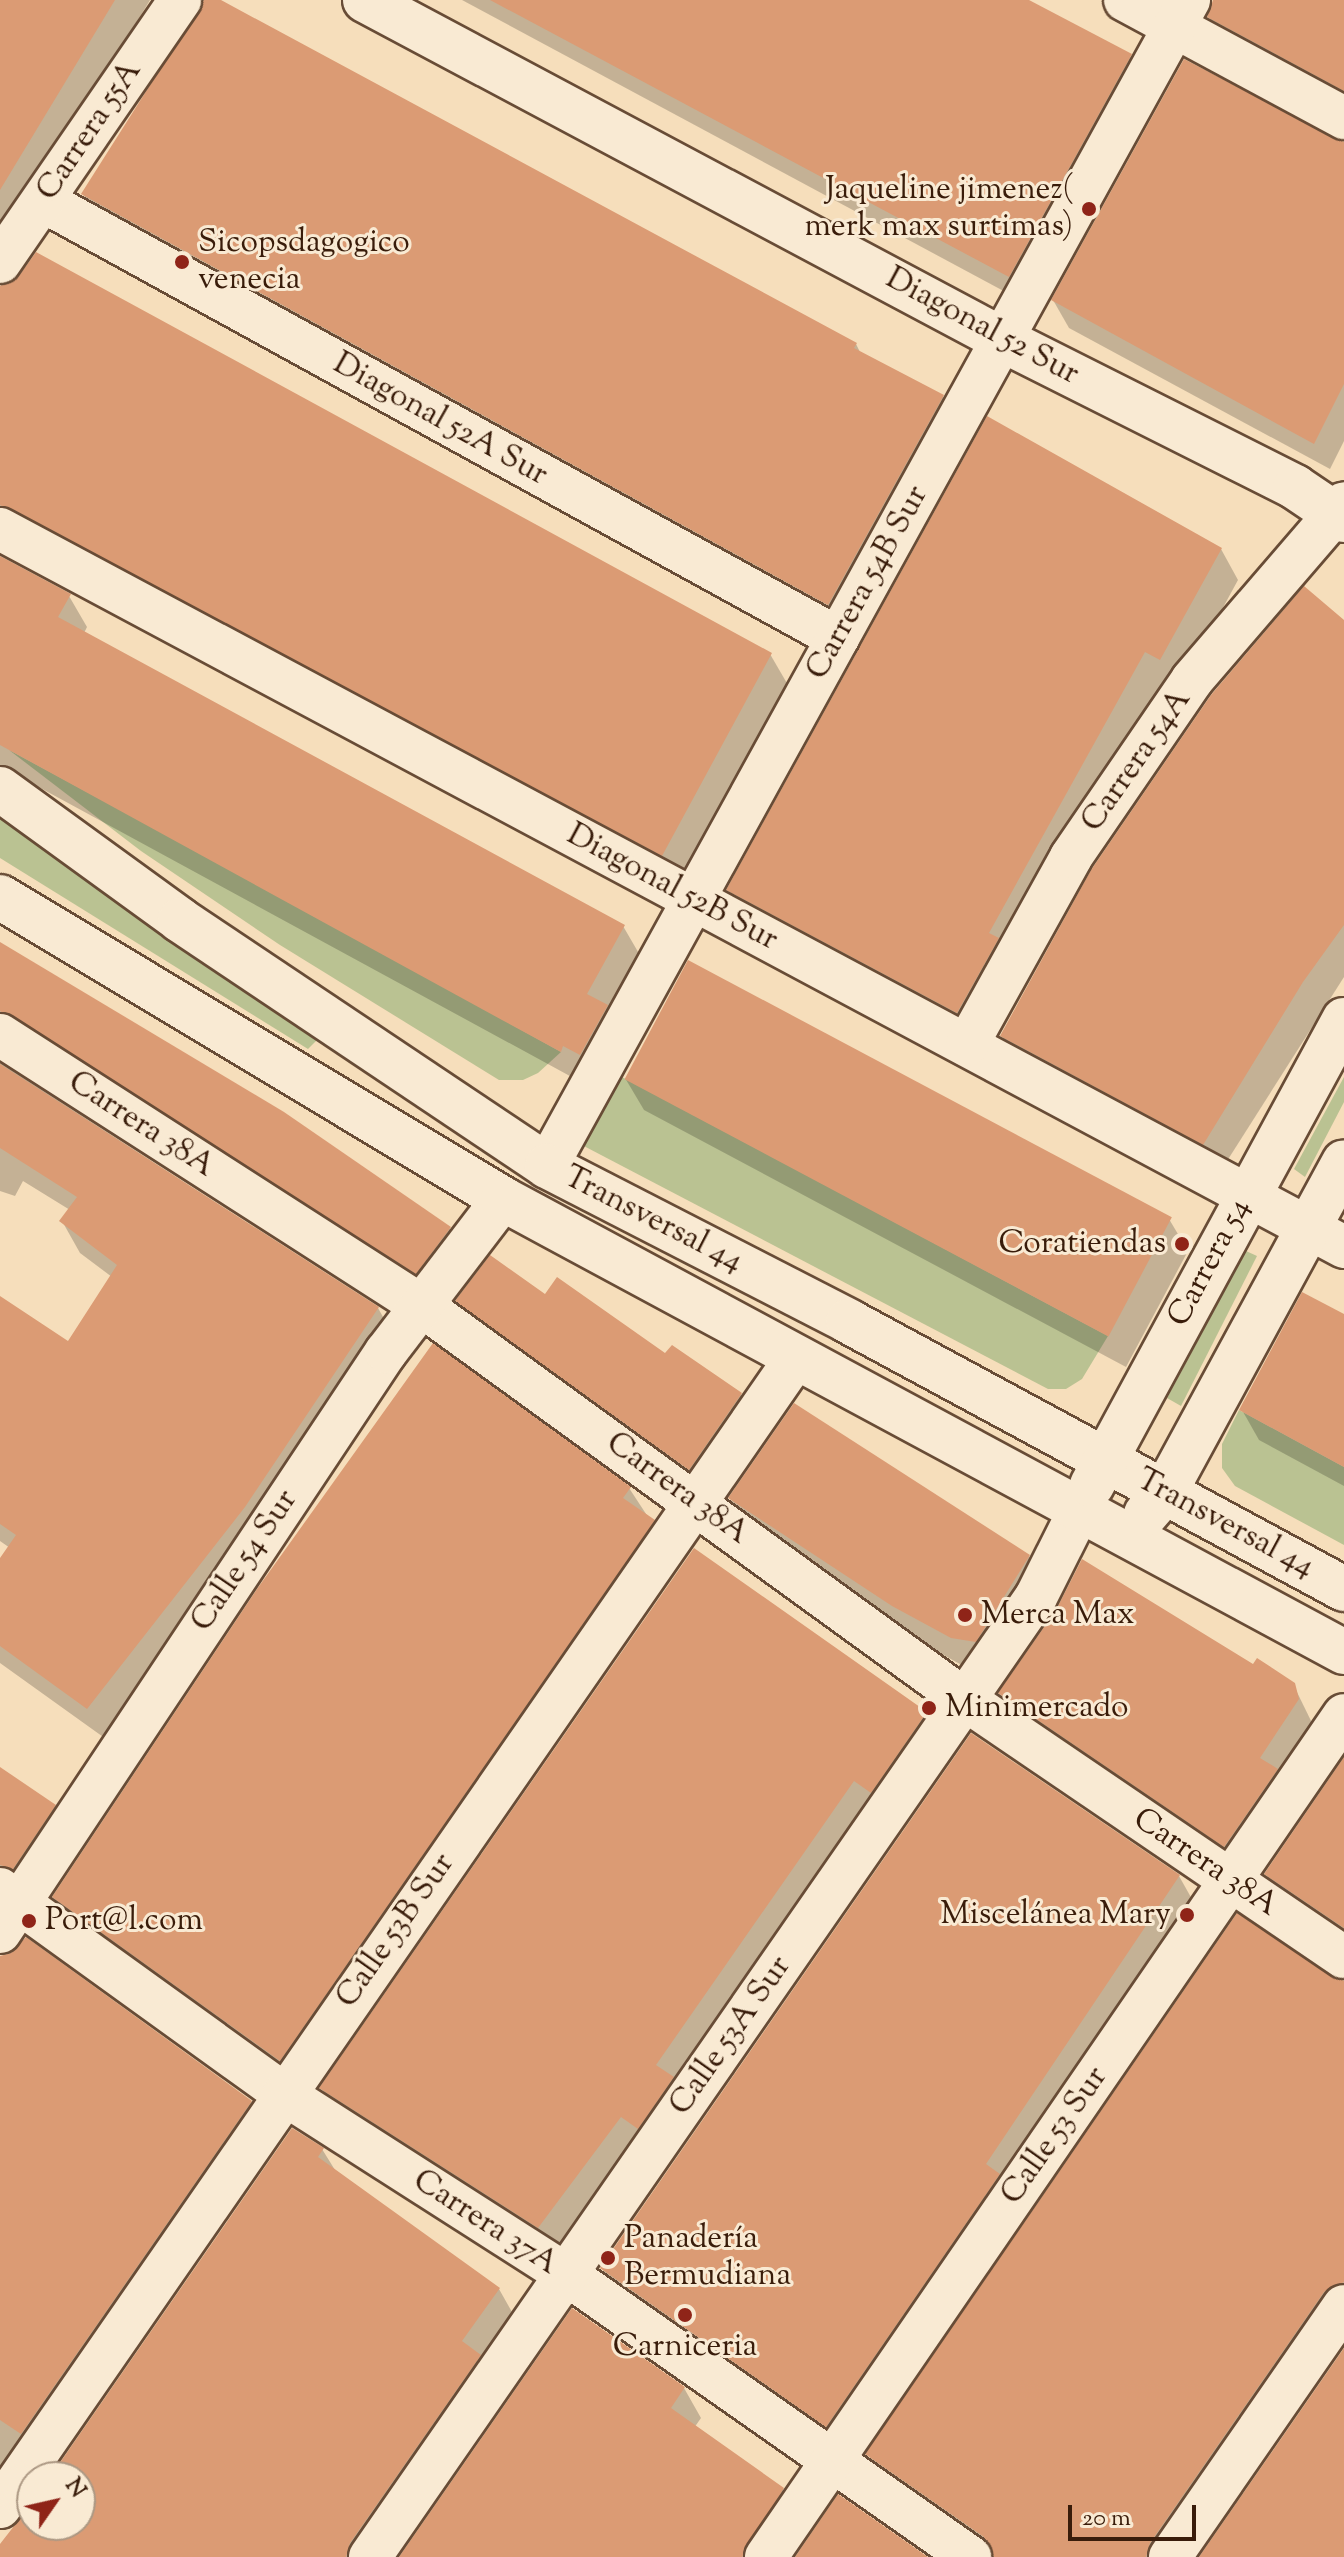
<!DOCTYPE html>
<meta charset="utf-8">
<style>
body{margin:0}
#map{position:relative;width:1344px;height:2557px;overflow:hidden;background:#f6debb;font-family:"Sorts Mill Goudy",serif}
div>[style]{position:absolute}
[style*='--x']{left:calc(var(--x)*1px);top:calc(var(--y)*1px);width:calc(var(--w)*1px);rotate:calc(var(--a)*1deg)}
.green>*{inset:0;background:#bac292}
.shadow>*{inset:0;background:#0003}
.building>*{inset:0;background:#db9b74;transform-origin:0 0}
.roads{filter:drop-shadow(2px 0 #684c36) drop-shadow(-2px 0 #684c36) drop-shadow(0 2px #684c36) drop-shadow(0 -2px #684c36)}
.minor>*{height:42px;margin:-21px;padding:0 21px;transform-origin:21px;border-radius:21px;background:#f9ead3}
.tertiary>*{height:44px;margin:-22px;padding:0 22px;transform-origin:22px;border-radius:22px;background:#f9ead3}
.dots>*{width:22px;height:22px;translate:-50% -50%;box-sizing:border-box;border:4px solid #f9ead3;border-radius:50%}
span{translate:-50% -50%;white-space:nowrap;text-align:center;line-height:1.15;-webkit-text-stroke:6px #f9ead3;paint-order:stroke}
.street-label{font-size:32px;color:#391c0a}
.poi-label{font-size:32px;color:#391c0a}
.right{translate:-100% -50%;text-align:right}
.left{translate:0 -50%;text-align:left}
.north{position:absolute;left:16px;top:2461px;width:80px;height:80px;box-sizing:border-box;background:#f9ead3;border:2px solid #ac9883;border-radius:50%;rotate:56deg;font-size:22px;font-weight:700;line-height:32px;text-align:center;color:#391c0a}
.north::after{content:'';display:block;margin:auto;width:28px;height:36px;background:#8f2418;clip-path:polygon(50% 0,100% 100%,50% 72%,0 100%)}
.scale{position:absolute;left:1068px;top:2505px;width:128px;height:36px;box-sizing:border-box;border:4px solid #391c0a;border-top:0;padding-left:10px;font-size:24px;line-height:28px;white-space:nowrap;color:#391c0a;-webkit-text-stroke:6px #f9ead3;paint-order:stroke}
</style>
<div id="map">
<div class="green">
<div style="clip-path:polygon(9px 750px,295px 904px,561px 1052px,538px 1073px,523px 1080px,499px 1080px,280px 945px,141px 851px)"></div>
<div style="clip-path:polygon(0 812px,30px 833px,317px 1040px,308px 1049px,0 858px)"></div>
<div style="clip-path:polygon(620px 1076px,885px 1217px,1108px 1336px,1082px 1379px,1066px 1389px,1048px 1389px,580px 1144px)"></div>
<div style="clip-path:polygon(1344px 1077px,1344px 1102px,1305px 1177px,1294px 1169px)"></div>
<div style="clip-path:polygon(1246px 1251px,1257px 1256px,1181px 1406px,1167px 1398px)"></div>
<div style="clip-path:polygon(1239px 1410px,1344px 1467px,1344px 1545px,1235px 1486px,1222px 1468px,1222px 1444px)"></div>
</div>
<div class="shadow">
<div style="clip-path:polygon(0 0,150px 0,0 248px)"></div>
<div style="clip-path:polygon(203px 0,218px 0,856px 344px,861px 354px,943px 397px,959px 425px,845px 632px,99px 222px,83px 194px,202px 14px)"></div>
<div style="clip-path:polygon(462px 0,1025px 0,1130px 56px,1145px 82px,1024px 302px)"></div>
<div style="clip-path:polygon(1215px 0,1344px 0,1344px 109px,1225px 43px,1209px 17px)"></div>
<div style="clip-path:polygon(1344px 175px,1344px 441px,1330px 469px,1069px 328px,1053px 300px)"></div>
<div style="clip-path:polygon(36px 255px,770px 654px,788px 685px,680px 885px,0 545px,0 297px)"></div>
<div style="clip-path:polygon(1221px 549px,1238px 580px,1178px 690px,1163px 681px,1009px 960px,975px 1043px,747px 921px,729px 890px)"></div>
<div style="clip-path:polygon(0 558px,69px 596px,87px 627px,84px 633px,623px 926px,641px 957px,579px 1081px,0 766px)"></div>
<div style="clip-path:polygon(1344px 621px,1344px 977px,1220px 1172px,1018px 1064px,1002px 1036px)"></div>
<div style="clip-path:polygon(0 944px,450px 1229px,464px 1254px,431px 1298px,0 1036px)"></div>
<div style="clip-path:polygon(0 1063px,378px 1308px,396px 1340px,106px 1739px,0 1663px,0 1561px,10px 1548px,0 1541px,0 1299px,69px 1344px,112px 1277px,80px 1253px,62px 1221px,70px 1210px,23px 1181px,15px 1196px,0 1191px)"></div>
<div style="clip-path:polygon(625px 1078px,1169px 1219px,1188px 1251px,1126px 1367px,644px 1110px)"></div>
<div style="clip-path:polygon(546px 1297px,666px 1356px,672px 1347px,741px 1395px,756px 1420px,704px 1494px,473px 1326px,458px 1301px)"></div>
<div style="clip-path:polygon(1344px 1317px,1344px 1486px,1259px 1440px,1242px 1410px)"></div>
<div style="clip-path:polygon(629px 1488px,671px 1552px,298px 2090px,72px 1928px,54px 1897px)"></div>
<div style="clip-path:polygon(730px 1498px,1029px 1556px,1047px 1588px,971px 1670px,912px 1638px,749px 1530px)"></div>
<div style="clip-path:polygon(1254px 1667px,1293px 1684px,1315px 1729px,1241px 1874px,1017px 1722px,1001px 1693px)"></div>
<div style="clip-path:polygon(925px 1714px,943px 1745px,557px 2258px,340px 2119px,322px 2088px)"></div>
<div style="clip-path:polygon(1344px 1761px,1344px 1945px,1284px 1904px,1266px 1874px)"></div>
<div style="clip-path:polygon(0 1769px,54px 1806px,69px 1832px,0 1887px)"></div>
<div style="clip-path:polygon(1179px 1876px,1197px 1908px,845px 2457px,620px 2300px,602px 2268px)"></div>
<div style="clip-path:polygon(26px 1940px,251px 2102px,266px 2128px,0 2477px,0 1963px)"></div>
<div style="clip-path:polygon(1344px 1983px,1344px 2321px,1178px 2557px,989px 2557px,885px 2484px,868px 2455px)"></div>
<div style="clip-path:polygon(322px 2149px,335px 2170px,499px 2289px,516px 2319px,378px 2557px,0 2557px,0 2549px,32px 2503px,32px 2525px,80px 2525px,80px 2477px,50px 2477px)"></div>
<div style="clip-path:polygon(684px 2388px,701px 2418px,694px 2428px,783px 2490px,800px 2519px,776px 2557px,402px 2557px)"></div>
</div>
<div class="building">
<div style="clip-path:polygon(0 0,115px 0,0 190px)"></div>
<div style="clip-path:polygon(204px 0,221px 0,857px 343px,854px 348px,944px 395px,828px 605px,81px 194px)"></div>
<div style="clip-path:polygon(490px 0,1029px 0,1132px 54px,1009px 277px)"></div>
<div style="clip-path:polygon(1213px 0,1344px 0,1344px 91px,1207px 17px)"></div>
<div style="clip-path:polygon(1184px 59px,1344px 142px,1344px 384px,1314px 444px,1051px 300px)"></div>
<div style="clip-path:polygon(36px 252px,772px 653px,662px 856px,0 505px,0 286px,19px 276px)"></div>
<div style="clip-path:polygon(987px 416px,1222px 548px,1160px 660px,1145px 652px,989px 933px,999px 938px,957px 1013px,726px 890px)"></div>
<div style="clip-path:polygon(0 556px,71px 594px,58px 617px,625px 925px,587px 994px,608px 1005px,580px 1055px,563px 1046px,561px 1052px,502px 1020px,0 745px)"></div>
<div style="clip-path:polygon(1304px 586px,1344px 620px,1344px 925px,1303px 982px,1203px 1145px,1000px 1036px,1091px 870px,1211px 695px)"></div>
<div style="clip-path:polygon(0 942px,284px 1112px,451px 1227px,416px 1274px,0 1011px)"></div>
<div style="left:688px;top:960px;width:548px;height:135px;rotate:28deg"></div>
<div style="clip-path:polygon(0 1064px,379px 1307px,245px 1507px,87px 1709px,0 1646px,0 1558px,16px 1535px,0 1524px,0 1296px,68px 1341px,117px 1265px,59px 1221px,77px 1197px,0 1148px)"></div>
<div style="clip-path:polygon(490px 1255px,545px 1294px,557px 1277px,665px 1353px,672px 1345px,742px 1393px,689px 1470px,455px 1301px)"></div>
<div style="clip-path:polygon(1302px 1292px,1344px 1314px,1344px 1467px,1239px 1410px)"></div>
<div style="clip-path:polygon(433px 1343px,631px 1487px,623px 1498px,655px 1520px,280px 2061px,52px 1897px,257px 1589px)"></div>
<div style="clip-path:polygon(794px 1403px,1030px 1555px,976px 1642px,951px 1638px,892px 1606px,728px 1498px)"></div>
<div style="clip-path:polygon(694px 1548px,927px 1712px,871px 1793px,854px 1781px,656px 2065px,674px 2077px,638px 2129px,621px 2117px,538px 2228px,319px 2088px)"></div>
<div style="clip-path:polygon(1082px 1559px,1253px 1664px,1257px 1658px,1295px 1683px,1299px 1699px,1260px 1758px,1278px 1769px,1224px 1847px,998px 1693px,1056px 1610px)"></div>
<div style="clip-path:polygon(971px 1733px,1180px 1875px,986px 2164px,1000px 2174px,826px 2427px,600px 2268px)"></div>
<div style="clip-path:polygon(1344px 1757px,1344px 1928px,1264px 1874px)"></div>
<div style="clip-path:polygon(0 1767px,56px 1805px,13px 1869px,0 1865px)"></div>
<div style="clip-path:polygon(1237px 1913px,1344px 1981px,1344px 2282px,1324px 2292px,1150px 2543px,1146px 2557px,994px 2557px,984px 2537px,865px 2454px)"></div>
<div style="clip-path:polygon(26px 1937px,252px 2101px,21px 2434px,0 2420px,0 1956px,11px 1953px)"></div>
<div style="clip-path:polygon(292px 2128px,324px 2148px,318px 2157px,500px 2288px,462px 2341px,481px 2355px,350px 2543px,346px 2557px,0 2557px,0 2544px,32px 2503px,32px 2525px,80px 2525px,80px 2477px,50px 2477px)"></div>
<div style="clip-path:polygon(572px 2308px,685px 2387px,671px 2408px,784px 2488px,742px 2557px,399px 2557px)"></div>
<div style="clip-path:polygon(1344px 2348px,1344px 2557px,1199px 2557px)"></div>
<div style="clip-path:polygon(838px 2494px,928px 2557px,795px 2557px)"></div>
</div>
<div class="roads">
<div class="minor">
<div style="--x:1125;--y:0;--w:249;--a:28.3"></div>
<div style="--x:43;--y:201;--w:907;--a:28.8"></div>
<div style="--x:0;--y:262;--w:318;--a:-55.5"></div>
<div style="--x:0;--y:529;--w:1524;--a:28.11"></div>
<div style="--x:0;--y:1035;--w:502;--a:32.71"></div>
<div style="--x:422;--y:1306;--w:669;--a:35.95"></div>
<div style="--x:964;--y:1699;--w:459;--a:34.2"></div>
<div style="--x:967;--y:1045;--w:215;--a:-61"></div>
<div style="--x:1071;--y:857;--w:214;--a:-55.6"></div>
<div style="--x:1192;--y:680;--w:233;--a:-49.3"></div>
<div style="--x:547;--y:1166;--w:1331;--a:-61.16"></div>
<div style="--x:0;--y:1889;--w:350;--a:35.8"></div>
<div style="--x:284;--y:2094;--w:343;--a:32.6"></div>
<div style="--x:573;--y:2279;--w:485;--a:35"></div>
<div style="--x:0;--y:1932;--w:697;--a:-56.36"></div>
<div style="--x:386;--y:1352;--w:193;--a:-52.6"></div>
<div style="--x:0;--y:2507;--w:1398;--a:-55.29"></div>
<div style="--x:370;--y:2557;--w:1168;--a:-55.25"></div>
<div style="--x:1036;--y:1597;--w:98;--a:-63.4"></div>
<div style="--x:766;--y:2557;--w:1021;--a:-55.53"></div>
<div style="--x:1170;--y:2557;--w:305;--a:-55.3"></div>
</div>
<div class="tertiary">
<div style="--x:365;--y:0;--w:723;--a:28.05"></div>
<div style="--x:1003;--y:340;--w:327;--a:26.7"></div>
<div style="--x:1295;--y:487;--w:59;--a:34"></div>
<div style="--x:0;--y:789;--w:223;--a:36"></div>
<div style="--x:180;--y:920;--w:442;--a:33.8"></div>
<div style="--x:547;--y:1166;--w:339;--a:27.2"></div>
<div style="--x:848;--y:1321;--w:564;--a:28.38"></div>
<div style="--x:0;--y:897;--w:587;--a:30.98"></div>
<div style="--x:503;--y:1199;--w:955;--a:28.31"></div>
<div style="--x:1092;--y:1485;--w:529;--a:-61.55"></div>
<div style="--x:1146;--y:1514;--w:29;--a:-49"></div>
<div style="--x:1165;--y:1492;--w:375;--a:-61.5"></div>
</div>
</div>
<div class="dots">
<div style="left:1089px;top:209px;background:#8f2418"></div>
<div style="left:182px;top:262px;background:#8f2418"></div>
<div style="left:1182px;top:1244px;background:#8f2418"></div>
<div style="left:965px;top:1615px;background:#8f2418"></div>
<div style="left:929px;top:1708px;background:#8f2418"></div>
<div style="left:1187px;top:1915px;background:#8f2418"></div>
<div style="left:29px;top:1921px;background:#8f2418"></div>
<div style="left:608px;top:2258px;background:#8f2418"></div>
<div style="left:685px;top:2315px;background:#8f2418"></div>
</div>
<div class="street-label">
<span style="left:90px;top:131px;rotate:-56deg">Carrera 55A</span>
<span style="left:982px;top:327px;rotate:28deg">Diagonal 52 Sur</span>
<span style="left:440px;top:420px;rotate:29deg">Diagonal 52A Sur</span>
<span style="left:868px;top:583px;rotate:-61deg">Carrera 54B Sur</span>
<span style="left:1137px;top:761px;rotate:-55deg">Carrera 54A</span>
<span style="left:672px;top:888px;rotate:28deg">Diagonal 52B Sur</span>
<span style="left:141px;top:1125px;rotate:33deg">Carrera 38A</span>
<span style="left:653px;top:1220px;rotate:27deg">Transversal 44</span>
<span style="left:1210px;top:1263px;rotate:-62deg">Carrera 54</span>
<span style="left:677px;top:1489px;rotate:36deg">Carrera 38A</span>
<span style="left:1225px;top:1524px;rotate:28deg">Transversal 44</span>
<span style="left:245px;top:1561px;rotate:-56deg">Calle 54 Sur</span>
<span style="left:1205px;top:1863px;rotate:34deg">Carrera 38A</span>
<span style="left:396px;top:1931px;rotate:-55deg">Calle 53B Sur</span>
<span style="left:731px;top:2036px;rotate:-55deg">Calle 53A Sur</span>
<span style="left:1055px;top:2136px;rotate:-55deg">Calle 53 Sur</span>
<span style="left:485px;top:2223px;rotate:33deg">Carrera 37A</span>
</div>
<div class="poi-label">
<span class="right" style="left:1073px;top:209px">Jaqueline jimenez(<br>merk max surtimas)</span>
<span class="left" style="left:198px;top:262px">Sicopsdagogico<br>venecia</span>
<span class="right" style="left:1166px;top:1244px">Coratiendas</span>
<span class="left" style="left:981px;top:1615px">Merca Max</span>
<span class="left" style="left:945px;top:1708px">Minimercado</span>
<span class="right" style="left:1171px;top:1915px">Miscelánea Mary</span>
<span class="left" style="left:45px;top:1921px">Port@l.com</span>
<span class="left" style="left:624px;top:2258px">Panadería<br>Bermudiana</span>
<span style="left:685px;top:2347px">Carniceria</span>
</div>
<div class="north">N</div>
<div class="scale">20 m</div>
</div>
